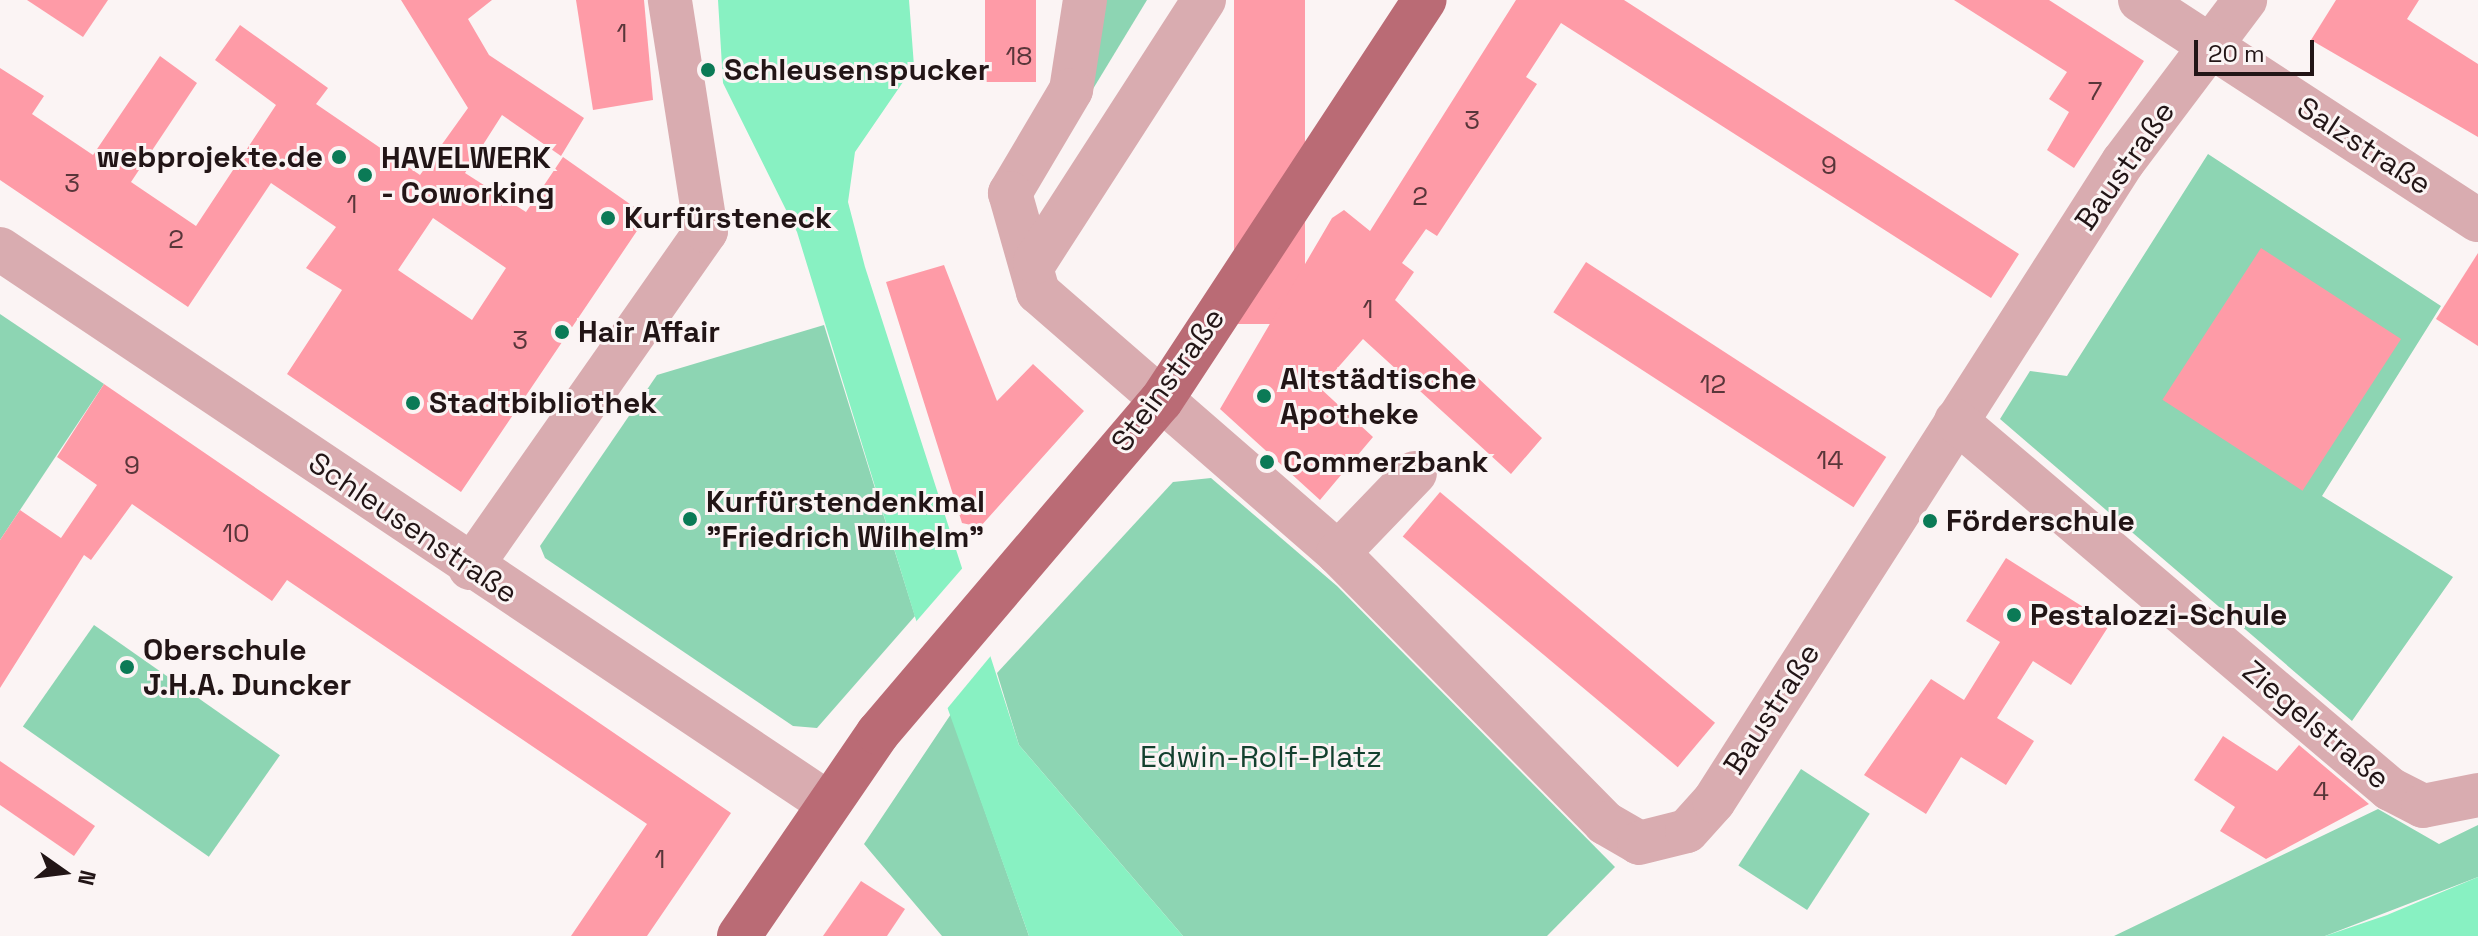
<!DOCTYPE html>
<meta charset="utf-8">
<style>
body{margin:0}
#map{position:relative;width:2478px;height:936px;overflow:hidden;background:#fbf4f4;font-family:"Space Grotesk",sans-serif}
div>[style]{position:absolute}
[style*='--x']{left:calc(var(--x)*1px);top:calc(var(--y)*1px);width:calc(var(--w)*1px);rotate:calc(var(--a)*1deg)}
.green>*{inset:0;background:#8dd5b3;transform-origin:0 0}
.water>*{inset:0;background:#88f1c2}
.pier>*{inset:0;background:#fbf4f4}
.building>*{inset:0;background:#fe9ba7;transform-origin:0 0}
.minor>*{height:44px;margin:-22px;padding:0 22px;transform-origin:22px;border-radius:22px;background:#d9acb0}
.major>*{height:44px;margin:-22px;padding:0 22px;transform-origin:22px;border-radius:22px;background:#ba6b75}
.dots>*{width:22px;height:22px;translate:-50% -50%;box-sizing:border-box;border:4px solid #fbf4f4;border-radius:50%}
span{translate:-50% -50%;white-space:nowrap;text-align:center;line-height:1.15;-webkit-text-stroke:6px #fbf4f4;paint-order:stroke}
.number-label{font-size:26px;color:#59363a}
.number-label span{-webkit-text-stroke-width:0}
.poi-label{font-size:30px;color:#221516;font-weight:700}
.left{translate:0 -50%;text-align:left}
.right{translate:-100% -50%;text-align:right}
.street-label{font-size:30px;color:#221516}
.park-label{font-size:30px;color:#13402e}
.north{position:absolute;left:24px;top:832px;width:80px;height:80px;-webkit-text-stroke:6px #fbf4f4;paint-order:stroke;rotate:104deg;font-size:22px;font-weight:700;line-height:32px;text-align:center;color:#221516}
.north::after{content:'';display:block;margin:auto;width:28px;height:36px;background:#221516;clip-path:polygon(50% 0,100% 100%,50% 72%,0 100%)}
.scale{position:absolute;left:2194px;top:40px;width:120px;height:36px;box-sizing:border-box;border:4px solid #221516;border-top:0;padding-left:10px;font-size:24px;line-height:28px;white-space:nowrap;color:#221516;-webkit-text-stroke:6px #fbf4f4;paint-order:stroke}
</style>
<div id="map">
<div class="green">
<div style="clip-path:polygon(1096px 0,1147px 0,1079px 112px)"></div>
<div style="clip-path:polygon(2208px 154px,2441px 306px,2322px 496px,2453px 577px,2352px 721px,2000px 419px,2030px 371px,2067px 376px)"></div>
<div style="clip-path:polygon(0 314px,104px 384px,0 540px)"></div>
<div style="clip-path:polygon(824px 325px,915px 616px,817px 728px,793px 726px,545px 558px,540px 546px,657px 375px)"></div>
<div style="clip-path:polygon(1211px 478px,1337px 586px,1615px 867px,1547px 936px,1183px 936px,1019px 745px,997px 673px,1173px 482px)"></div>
<div style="left:94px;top:625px;width:227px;height:124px;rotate:35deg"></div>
<div style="clip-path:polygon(951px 714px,958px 735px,1029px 936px,942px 936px,864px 844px)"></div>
<div style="left:1801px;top:769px;width:82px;height:115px;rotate:33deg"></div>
<div style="clip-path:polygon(2378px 809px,2439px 844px,2478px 825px,2478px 877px,2325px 936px,2114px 936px)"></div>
</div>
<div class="water">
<div style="clip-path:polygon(718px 0,909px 0,914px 66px,855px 152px,848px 202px,865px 267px,1019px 745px,1183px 936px,1029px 936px,915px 617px,797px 232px,723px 83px)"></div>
<div style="clip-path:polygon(2478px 877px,2478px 936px,2325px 936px,2387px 915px)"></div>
</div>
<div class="pier">
<div style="clip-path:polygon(966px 564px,994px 652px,946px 710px,914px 624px)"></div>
</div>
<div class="building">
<div style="clip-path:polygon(27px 0,108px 0,83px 37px)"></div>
<div style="clip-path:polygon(evenodd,401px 0,492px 0,468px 19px,489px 55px,584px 118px,561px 156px,502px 115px,465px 173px,526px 212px,563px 157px,647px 216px,461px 492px,287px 374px,342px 290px,306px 268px,336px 227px,271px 183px,188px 307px,0 180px,0 68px,44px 96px,32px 114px,93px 155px,160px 56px,197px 83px,131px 182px,196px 226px,276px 105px,215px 60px,240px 25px,328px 88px,316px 104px,420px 175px,468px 108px,401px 0,433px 218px,506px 268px,472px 320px,398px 270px,433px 218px)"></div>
<div style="clip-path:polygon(576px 0,644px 0,653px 100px,593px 110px)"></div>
<div style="left:985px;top:0;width:51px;height:82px"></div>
<div style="left:1234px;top:0;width:71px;height:324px"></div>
<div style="clip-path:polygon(1516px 0,1624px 0,2019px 254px,1991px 298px,1561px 23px,1526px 77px,1537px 84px,1437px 236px,1426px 229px,1402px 263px,1414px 272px,1395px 300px,1542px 438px,1511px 474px,1363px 339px,1320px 388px,1373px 437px,1320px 500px,1220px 409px,1332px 218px,1344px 210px,1370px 231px)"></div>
<div style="clip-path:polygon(1954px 0,2049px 0,2144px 61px,2074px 168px,2047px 150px,2069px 112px,2049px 99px,2067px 72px)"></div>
<div style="clip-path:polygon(2336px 0,2419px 0,2407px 19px,2478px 64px,2478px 137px,2311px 40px)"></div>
<div style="left:2261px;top:248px;width:167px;height:181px;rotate:33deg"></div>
<div style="clip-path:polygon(2478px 253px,2478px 346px,2436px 319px)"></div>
<div style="left:1586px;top:262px;width:358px;height:60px;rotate:33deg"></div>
<div style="clip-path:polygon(944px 265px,997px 401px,1033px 364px,1084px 411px,980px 527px,962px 523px,886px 282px)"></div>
<div style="clip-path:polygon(104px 384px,731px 813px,647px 936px,571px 936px,647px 824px,287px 580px,272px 601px,132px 504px,91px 560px,84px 555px,0 688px,0 540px,20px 510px,61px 538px,97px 485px,57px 457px)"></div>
<div style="left:1440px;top:492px;width:359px;height:58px;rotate:40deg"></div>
<div style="clip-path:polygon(2006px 558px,2110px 624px,2071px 685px,2033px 661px,1997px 718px,2034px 741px,2006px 785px,1961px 757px,1926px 814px,1864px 775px,1931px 679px,1964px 700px,2000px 642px,1966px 621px)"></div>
<div style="clip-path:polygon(2223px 736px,2277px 771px,2299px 745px,2369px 804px,2266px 859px,2220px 831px,2235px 807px,2194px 780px)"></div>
<div style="clip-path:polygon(0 761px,95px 826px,74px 856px,0 805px)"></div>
<div style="clip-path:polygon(861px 881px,905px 909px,887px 936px,823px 936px)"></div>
</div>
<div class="minor">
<div style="--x:1085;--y:0;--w:91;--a:98.8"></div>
<div style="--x:1071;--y:90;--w:120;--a:120.6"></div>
<div style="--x:1010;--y:193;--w:103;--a:74.2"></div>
<div style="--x:1038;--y:292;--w:398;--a:41"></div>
<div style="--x:1338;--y:553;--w:380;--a:45.3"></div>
<div style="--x:1605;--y:823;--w:39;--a:30"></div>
<div style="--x:1639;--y:843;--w:49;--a:-14"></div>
<div style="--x:1687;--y:831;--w:40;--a:-48"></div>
<div style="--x:1714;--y:801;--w:759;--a:-57.38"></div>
<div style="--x:2123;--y:162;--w:203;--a:-53"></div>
<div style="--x:2140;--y:0;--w:403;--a:33.1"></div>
<div style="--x:0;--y:249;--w:996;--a:33.79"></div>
<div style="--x:1035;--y:262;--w:312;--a:-57.2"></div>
<div style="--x:1956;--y:421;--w:569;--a:40.3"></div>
<div style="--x:2390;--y:789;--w:37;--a:27"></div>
<div style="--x:2423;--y:806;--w:56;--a:-11.3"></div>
<div style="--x:1338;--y:553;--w:111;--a:-46.1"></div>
<div style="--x:470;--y:568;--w:411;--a:-55"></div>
<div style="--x:706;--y:231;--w:234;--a:-98.9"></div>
</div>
<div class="major">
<div style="--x:739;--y:936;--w:246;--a:-55.6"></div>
<div style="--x:878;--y:733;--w:436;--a:-49.6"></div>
<div style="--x:1161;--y:401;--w:480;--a:-56.7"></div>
</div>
<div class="dots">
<div style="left:708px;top:70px;background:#0b7a56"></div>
<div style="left:339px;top:157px;background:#0b7a56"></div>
<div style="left:365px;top:175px;background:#0b7a56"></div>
<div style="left:608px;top:218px;background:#0b7a56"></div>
<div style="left:562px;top:332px;background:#0b7a56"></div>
<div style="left:1264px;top:396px;background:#0b7a56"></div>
<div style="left:413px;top:403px;background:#0b7a56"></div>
<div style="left:1267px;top:462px;background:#0b7a56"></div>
<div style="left:690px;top:519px;background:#0b7a56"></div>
<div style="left:1930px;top:521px;background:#0b7a56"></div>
<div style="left:2014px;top:615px;background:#0b7a56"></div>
<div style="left:127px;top:667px;background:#0b7a56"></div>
</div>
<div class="number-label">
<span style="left:622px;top:34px">1</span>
<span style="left:1019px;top:57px">18</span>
<span style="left:2095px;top:92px">7</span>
<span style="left:1472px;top:121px">3</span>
<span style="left:1829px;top:166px">9</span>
<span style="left:72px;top:184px">3</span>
<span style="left:1420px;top:197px">2</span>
<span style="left:352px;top:205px">1</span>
<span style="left:176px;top:240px">2</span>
<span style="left:1368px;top:310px">1</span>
<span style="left:520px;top:341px">3</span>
<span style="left:1713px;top:385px">12</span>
<span style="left:1830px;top:461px">14</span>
<span style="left:132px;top:466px">9</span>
<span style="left:236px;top:534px">10</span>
<span style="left:2321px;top:792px">4</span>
<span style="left:660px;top:860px">1</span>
</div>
<div class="poi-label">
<span class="left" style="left:724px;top:70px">Schleusenspucker</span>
<span class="right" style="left:323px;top:157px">webprojekte.de</span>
<span class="left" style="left:381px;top:175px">HAVELWERK<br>- Coworking</span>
<span class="left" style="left:624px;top:218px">Kurfürsteneck</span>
<span class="left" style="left:578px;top:332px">Hair Affair</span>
<span class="left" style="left:1280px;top:396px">Altstädtische<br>Apotheke</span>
<span class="left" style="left:429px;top:403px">Stadtbibliothek</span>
<span class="left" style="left:1283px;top:462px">Commerzbank</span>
<span class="left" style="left:706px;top:519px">Kurfürstendenkmal<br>"Friedrich Wilhelm"</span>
<span class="left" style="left:1946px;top:521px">Förderschule</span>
<span class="left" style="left:2030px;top:615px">Pestalozzi-Schule</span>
<span class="left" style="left:143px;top:667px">Oberschule<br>J.H.A. Duncker</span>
</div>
<div class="street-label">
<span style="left:2364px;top:146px;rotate:33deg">Salzstraße</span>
<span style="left:2125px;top:166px;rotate:-55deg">Baustraße</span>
<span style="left:1168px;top:380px;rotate:-54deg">Steinstraße</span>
<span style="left:413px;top:528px;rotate:34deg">Schleusenstraße</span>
<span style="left:1772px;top:709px;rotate:-57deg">Baustraße</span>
<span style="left:2316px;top:725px;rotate:40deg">Ziegelstraße</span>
</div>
<div class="park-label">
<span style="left:1261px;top:757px">Edwin-Rolf-Platz</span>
</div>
<div class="north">N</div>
<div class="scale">20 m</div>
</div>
